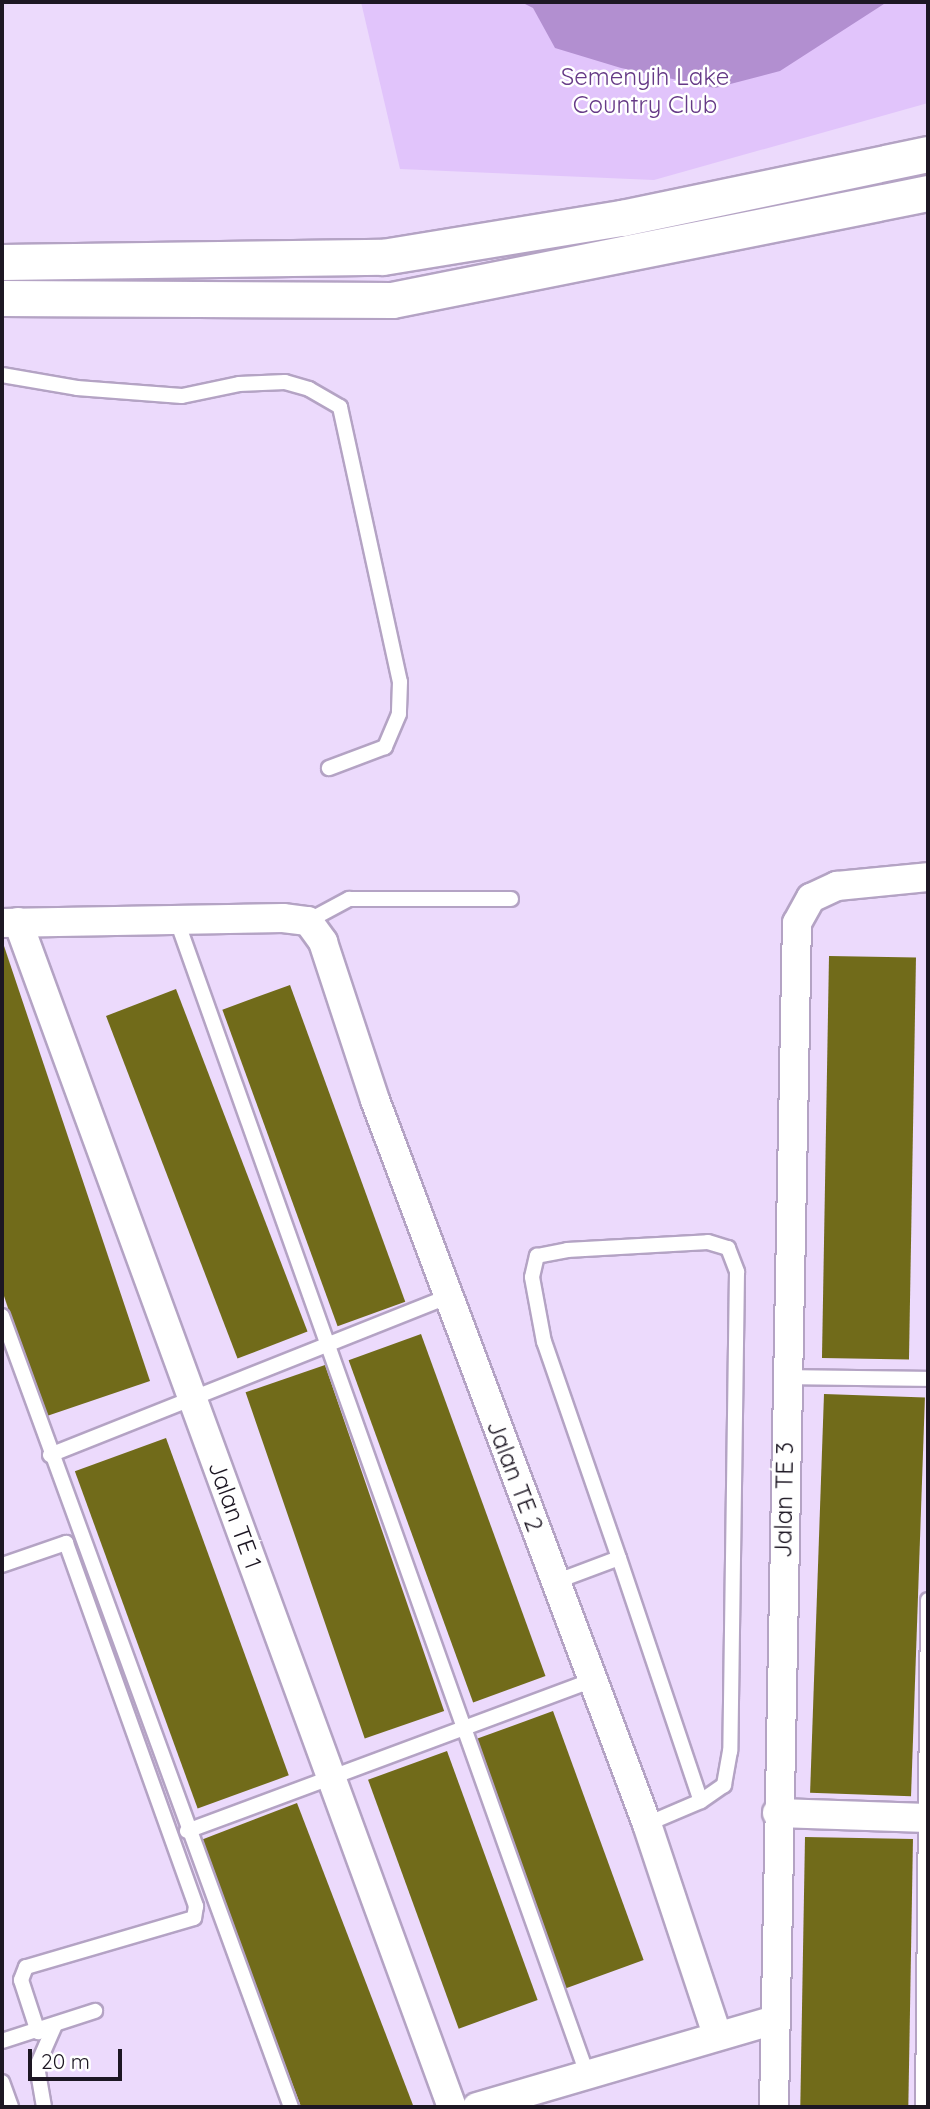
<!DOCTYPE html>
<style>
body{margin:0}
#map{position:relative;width:930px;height:2109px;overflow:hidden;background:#ecdafc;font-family:Quicksand,sans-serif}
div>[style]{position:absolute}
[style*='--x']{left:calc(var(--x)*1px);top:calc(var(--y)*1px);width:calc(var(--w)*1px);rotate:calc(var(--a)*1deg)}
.green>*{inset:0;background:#e1c4fb}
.water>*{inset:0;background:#b28fd0}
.building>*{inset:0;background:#716b1a;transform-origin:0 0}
.roads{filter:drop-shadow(2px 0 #b4a3c4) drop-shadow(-2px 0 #b4a3c4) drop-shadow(0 2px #b4a3c4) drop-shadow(0 -2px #b4a3c4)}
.service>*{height:14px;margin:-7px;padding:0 7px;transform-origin:7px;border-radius:7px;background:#fff}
.minor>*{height:28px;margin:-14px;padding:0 14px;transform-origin:14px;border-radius:14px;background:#fff}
.tertiary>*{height:35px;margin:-17.5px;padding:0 17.5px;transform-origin:17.5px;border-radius:17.5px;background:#fff}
span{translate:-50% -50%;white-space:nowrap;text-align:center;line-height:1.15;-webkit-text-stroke:5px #fff;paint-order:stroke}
.park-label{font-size:24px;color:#663a87}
.street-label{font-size:24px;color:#1d1723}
.frame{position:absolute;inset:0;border:4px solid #1d1723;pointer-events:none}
.scale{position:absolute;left:28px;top:2049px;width:94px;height:32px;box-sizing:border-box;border:4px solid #1d1723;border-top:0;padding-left:9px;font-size:21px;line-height:24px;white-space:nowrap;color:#1d1723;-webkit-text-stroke:5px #fff;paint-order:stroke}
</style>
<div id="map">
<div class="green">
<div style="clip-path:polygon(361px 2px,928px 2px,928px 103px,654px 180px,400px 169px)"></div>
</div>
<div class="water">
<div style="clip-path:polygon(521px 2px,887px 2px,780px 71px,715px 88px,621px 68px,555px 48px,533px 8px)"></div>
</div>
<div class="building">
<div style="clip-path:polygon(2px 940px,150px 1381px,44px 1417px,2px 1290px)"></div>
<div style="left:829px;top:956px;width:87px;height:402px;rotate:1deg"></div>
<div style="left:290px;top:985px;width:337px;height:72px;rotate:70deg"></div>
<div style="left:176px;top:989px;width:367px;height:75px;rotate:69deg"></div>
<div style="left:421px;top:1334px;width:364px;height:77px;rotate:70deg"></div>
<div style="left:325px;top:1365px;width:366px;height:84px;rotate:71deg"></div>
<div style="left:824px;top:1394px;width:101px;height:399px;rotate:2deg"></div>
<div style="left:166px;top:1438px;width:359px;height:97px;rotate:70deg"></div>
<div style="left:553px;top:1711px;width:265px;height:84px;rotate:70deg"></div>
<div style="left:447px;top:1751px;width:265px;height:84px;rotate:70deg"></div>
<div style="left:297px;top:1803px;width:326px;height:105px;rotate:69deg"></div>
<div style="left:805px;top:1837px;width:108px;height:270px;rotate:1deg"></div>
</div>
<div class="roads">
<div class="service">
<div style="--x:2;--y:375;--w:76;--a:9.8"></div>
<div style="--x:77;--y:388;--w:105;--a:4.4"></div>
<div style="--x:182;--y:396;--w:58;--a:-11.9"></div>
<div style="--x:239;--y:384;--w:46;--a:-2.5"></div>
<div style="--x:285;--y:382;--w:25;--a:16"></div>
<div style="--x:309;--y:389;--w:36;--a:30"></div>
<div style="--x:340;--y:407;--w:281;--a:77.7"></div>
<div style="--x:400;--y:682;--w:32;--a:92"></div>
<div style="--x:399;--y:714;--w:36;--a:113"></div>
<div style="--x:385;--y:747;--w:60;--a:159.4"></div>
<div style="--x:177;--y:921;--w:1224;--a:70.42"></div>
<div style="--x:308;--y:921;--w:47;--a:-28.2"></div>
<div style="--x:349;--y:899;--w:162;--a:0"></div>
<div style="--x:2;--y:1316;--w:842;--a:69.93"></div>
<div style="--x:787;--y:1377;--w:141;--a:0.8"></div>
<div style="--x:50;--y:1455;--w:428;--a:-21.7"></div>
<div style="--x:619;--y:1558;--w:256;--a:71.4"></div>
<div style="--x:701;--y:1801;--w:59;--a:156.9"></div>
<div style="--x:2;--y:1565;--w:68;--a:-19"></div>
<div style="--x:66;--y:1543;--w:386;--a:70.3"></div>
<div style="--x:196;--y:1906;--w:12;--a:99"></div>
<div style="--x:194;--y:1918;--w:175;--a:163.7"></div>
<div style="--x:26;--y:1967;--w:14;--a:111"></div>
<div style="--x:21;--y:1980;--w:55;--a:71.9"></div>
<div style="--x:555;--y:1582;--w:68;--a:-20.6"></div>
<div style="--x:619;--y:1558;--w:229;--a:-109.1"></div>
<div style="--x:544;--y:1342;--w:66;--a:-100.5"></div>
<div style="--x:532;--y:1277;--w:22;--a:-77"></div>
<div style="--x:537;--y:1256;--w:31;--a:-11"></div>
<div style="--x:567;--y:1250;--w:141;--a:-3.2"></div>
<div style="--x:708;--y:1242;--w:21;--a:17"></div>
<div style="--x:728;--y:1248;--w:26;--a:69"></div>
<div style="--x:737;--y:1272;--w:479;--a:90.8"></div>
<div style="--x:730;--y:1751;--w:35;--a:100"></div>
<div style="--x:724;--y:1785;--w:28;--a:145"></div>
<div style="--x:187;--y:1831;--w:432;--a:-20.4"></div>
<div style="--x:2;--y:2041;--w:98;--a:-17.9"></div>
<div style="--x:2;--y:2082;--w:27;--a:70"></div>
<div style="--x:44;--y:2107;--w:42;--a:-99.7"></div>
<div style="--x:37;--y:2066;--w:43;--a:-66.4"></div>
<div style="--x:923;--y:2107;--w:507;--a:-89.43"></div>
</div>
<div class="minor">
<div style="--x:18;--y:922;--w:1262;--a:69.89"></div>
<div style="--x:2;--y:923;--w:281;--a:-1"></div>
<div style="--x:283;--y:918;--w:25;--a:7"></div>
<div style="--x:308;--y:921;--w:26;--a:54"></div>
<div style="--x:323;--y:942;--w:166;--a:71.8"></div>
<div style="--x:375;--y:1100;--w:773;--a:69.41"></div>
<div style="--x:647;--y:1824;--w:221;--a:71.6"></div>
<div style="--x:777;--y:1813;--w:151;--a:1.9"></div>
<div style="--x:477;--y:2107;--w:310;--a:-16.3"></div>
<div style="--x:774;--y:2107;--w:1184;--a:-88.89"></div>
<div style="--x:797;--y:923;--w:29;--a:-61"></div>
<div style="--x:811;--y:898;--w:29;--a:-25"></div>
<div style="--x:837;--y:886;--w:91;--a:-5.6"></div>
</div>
<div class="tertiary">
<div style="--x:2;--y:262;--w:381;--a:-0.8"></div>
<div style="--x:383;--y:257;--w:242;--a:-9.3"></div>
<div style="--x:622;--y:218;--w:313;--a:-11.8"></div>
<div style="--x:2;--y:298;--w:390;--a:0.3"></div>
<div style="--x:392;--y:300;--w:547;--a:-11.29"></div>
</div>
</div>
<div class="park-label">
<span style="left:645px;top:91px">Semenyih Lake<br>Country Club</span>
</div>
<div class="street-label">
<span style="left:515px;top:1476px;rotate:69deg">Jalan TE 2</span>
<span style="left:784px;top:1500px;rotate:-89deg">Jalan TE 3</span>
<span style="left:235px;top:1515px;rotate:70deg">Jalan TE 1</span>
</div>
<div class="frame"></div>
<div class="scale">20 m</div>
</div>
